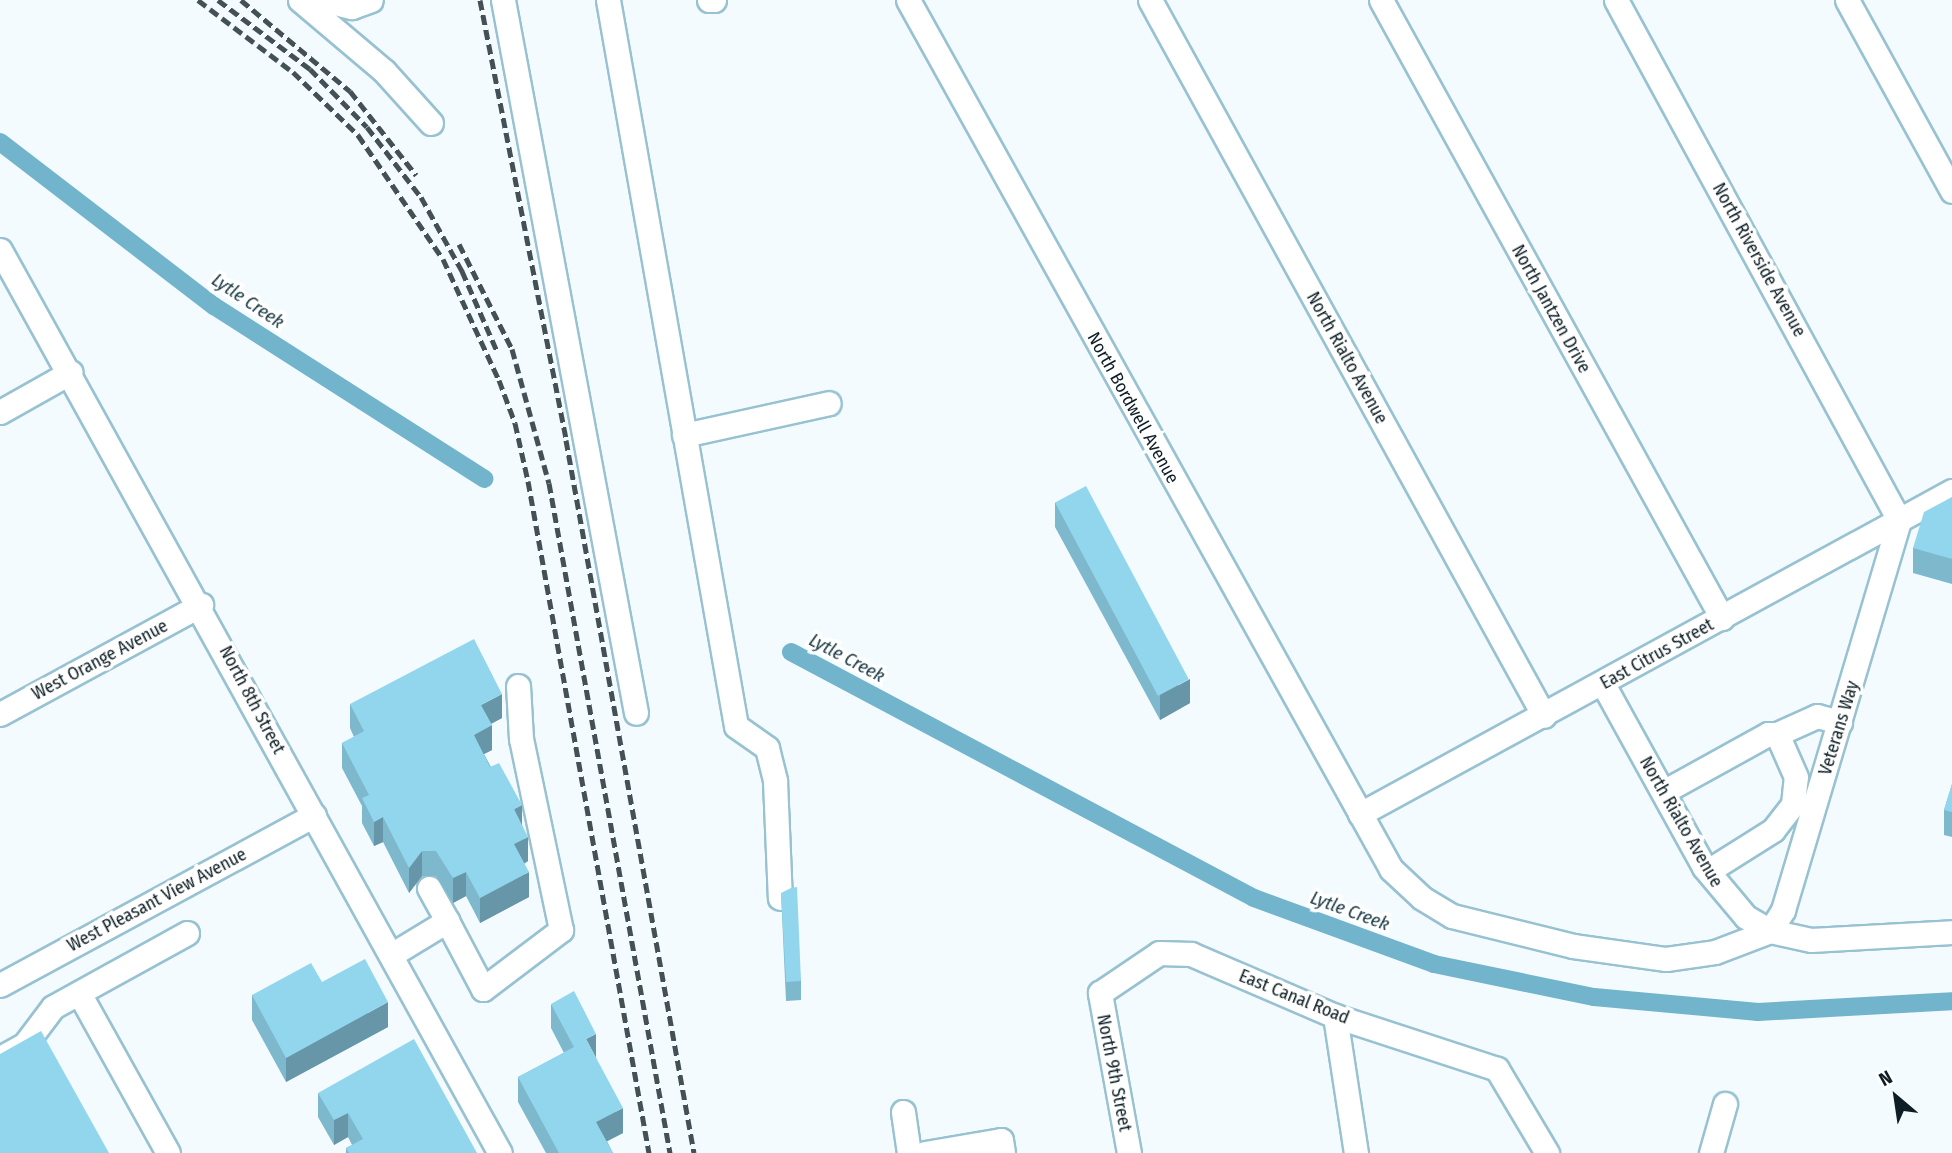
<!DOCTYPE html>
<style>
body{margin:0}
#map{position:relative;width:1952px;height:1153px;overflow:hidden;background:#f3fbfe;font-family:"Fira Sans Condensed",sans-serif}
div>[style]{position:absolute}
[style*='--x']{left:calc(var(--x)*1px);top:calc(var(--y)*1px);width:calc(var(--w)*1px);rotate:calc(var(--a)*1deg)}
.canal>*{height:18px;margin:-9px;padding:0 9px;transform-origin:9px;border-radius:9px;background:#71b4cb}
.roads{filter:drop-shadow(2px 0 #98c2d1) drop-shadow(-2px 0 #98c2d1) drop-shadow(0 2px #98c2d1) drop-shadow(0 -2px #98c2d1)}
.minor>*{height:23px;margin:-11.5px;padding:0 11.5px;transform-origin:11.5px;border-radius:11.5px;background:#fff}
.rail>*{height:5px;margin-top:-2.5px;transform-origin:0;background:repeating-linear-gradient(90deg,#435156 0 10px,transparent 0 15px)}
.wall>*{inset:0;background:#7eb8cd}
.shaded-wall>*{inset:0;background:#6696a7}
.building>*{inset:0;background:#92d6ee;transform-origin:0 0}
span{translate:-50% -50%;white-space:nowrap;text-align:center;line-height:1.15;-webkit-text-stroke:7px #fff;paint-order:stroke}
.street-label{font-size:18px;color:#0e1e24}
.water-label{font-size:19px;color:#173842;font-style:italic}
.north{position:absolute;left:1861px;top:1062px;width:70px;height:70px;-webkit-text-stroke:5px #fff;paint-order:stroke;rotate:331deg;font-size:19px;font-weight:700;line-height:28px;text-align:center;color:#0e1e24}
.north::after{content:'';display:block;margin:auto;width:24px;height:32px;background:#0e1e24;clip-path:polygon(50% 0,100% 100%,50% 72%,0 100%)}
</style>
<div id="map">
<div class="canal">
<div style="--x:0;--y:142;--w:270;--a:37.5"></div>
<div style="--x:214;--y:306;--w:321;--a:32.6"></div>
<div style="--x:791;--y:652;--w:524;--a:27.98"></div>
<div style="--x:1254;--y:898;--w:192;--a:20.1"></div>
<div style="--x:1434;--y:964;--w:163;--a:11.7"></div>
<div style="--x:1594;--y:997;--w:165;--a:5.2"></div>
<div style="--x:1758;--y:1012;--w:194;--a:-3.2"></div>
</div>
<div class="roads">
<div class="minor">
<div style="--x:300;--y:0;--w:110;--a:40.2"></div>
<div style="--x:384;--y:71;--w:70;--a:47.9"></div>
<div style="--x:323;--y:0;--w:30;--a:14"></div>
<div style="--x:352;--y:7;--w:20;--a:-20"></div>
<div style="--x:503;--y:0;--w:725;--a:79.43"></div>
<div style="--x:608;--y:0;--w:737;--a:80"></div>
<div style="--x:736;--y:726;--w:38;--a:35"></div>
<div style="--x:767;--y:748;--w:34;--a:76"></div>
<div style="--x:775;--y:781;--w:117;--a:87.6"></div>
<div style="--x:709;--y:0;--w:5;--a:0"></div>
<div style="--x:908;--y:0;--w:994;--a:60.93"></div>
<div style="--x:1391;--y:869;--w:42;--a:43.1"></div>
<div style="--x:1422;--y:898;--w:35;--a:31"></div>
<div style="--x:1452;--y:916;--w:125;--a:13.9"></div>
<div style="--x:1573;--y:946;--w:94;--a:8"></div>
<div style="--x:1666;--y:959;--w:49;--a:-8.1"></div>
<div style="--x:1715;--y:952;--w:59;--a:-20.9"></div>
<div style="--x:1770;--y:931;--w:25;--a:-58"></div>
<div style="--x:1783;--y:910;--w:407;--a:-73.4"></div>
<div style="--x:1899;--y:520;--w:592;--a:-118.56"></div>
<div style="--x:1150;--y:0;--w:817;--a:61.18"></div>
<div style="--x:1381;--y:0;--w:706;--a:61.11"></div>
<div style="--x:1847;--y:0;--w:218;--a:61.2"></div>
<div style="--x:0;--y:250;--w:1032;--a:61.03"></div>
<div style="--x:0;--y:412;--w:81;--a:-29.4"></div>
<div style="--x:684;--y:435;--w:148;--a:-12.4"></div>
<div style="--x:1603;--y:684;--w:209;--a:61.1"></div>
<div style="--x:1704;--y:867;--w:65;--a:50"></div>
<div style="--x:1746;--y:917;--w:28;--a:30"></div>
<div style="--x:1770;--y:931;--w:42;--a:12.4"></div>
<div style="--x:1811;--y:940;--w:141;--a:-3.2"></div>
<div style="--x:0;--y:714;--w:229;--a:-28.5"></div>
<div style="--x:1663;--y:792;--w:120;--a:-28.9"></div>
<div style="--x:1768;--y:734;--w:9;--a:0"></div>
<div style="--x:1360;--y:814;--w:674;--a:-28.62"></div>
<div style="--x:1708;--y:871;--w:77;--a:-32.2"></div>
<div style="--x:1773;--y:830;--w:33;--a:-52"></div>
<div style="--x:1793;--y:804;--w:27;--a:-84"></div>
<div style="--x:1796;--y:777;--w:47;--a:-113.8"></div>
<div style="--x:1777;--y:734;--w:44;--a:-24.2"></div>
<div style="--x:1817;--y:716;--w:24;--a:15"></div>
<div style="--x:429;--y:888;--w:38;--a:61"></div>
<div style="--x:391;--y:955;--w:66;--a:-31.3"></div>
<div style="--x:447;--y:921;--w:77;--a:62.1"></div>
<div style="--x:483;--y:989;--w:98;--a:-37.1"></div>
<div style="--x:561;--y:930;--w:195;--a:-101.8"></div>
<div style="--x:521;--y:739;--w:53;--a:-93.2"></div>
<div style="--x:0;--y:985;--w:357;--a:-28.4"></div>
<div style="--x:79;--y:993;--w:183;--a:60.9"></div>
<div style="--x:1335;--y:1016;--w:139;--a:81.3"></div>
<div style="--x:0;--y:1058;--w:29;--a:-29"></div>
<div style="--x:25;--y:1044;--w:46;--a:-52.9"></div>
<div style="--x:53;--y:1007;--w:153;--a:-28.9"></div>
<div style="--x:903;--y:1112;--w:41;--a:81.7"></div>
<div style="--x:925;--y:1153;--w:77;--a:-9.7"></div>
<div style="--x:1001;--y:1140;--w:13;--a:81"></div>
<div style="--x:1129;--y:1153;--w:163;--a:-100.3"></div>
<div style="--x:1100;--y:993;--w:71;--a:-34.1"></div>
<div style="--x:1159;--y:953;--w:32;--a:2"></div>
<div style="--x:1191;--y:954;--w:157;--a:23.3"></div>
<div style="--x:1335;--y:1016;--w:170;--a:18.1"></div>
<div style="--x:1497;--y:1069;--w:98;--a:59.2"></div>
<div style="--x:1711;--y:1153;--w:51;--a:-74.1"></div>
</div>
</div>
<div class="rail">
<div style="--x:198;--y:0;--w:119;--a:37.2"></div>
<div style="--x:293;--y:72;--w:91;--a:44.1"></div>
<div style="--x:358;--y:135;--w:150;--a:55.6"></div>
<div style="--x:443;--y:259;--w:133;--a:65.2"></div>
<div style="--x:499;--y:380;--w:46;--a:69.6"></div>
<div style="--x:515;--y:423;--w:59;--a:77.4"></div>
<div style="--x:528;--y:481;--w:683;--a:79.79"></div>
<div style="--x:218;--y:0;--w:115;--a:36.9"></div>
<div style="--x:310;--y:69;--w:81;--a:45.5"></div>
<div style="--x:367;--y:127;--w:88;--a:52.4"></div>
<div style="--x:421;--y:197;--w:85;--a:61"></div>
<div style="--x:462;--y:271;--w:87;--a:66.4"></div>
<div style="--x:241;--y:0;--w:142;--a:39.9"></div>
<div style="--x:350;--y:91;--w:107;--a:51.8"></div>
<div style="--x:480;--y:0;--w:448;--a:78.9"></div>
<div style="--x:566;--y:440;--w:724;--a:79.82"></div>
<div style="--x:459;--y:244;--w:118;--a:63.2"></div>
<div style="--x:512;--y:349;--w:139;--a:74.6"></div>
<div style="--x:549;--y:483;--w:681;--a:79.76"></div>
</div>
<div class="wall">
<div style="clip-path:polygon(1952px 497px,1952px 584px,1913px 573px,1913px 548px)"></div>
<div style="clip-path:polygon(1055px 502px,1190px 703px,1160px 720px,1055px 527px)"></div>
<div style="clip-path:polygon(350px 704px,502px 718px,491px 724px,492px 750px,484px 754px,522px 824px,528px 861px,524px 864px,529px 897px,480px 923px,466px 896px,453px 903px,436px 876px,422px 876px,409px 893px,383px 842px,374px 846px,362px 823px,362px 806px,342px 768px,342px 743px,354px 737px,350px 728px)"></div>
<div style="clip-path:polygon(1952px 784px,1952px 837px,1944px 835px,1944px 810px)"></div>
<div style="clip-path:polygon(781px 893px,801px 981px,801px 1000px,786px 1001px)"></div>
<div style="clip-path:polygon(322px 982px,388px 1027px,286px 1082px,252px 1020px,252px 995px)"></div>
<div style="clip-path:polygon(551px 1004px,596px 1058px,623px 1133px,607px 1141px,613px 1153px,546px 1153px,518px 1102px,518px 1077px,564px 1053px,551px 1028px)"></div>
<div style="clip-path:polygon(318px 1093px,477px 1153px,346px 1153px,346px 1148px,352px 1145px,348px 1137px,334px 1145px,318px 1117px)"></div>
</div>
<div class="shaded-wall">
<div style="clip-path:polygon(1190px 679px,1190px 703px,1160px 720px,1160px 695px)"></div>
<div style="clip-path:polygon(502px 694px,502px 718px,481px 729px,481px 705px)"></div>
<div style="clip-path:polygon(492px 725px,492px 750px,474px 759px,474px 735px)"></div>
<div style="clip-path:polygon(522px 805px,522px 830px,514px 809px)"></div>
<div style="clip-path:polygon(383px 817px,383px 842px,374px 846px,374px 822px)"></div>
<div style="clip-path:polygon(528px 837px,528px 861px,514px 869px,514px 844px)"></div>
<div style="clip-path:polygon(422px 851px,422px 876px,409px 893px,409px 868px)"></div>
<div style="clip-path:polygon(466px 872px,466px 896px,453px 903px,453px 878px)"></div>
<div style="clip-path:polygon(529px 872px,529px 897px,480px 923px,480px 898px)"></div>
<div style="clip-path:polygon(388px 1002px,388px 1027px,286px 1082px,286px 1058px)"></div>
<div style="clip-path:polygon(596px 1034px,596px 1058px,586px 1039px)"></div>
<div style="clip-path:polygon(623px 1108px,623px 1133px,596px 1147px,596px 1122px)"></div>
<div style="clip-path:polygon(348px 1113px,348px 1137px,334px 1145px,334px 1120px)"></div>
</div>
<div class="building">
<div style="left:1086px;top:486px;width:219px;height:35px;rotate:62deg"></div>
<div style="clip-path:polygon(1952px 497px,1952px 559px,1913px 548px,1924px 512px)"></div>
<div style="clip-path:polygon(474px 639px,502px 694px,481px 705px,492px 725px,474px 735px,490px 767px,499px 763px,522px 805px,514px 809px,528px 837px,514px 844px,529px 872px,480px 898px,466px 872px,453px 878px,436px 851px,422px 851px,409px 868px,383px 817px,374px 822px,362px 798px,369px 795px,342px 743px,364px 731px,350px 704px)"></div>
<div style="clip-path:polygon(1952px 784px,1952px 812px,1944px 810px)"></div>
<div style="clip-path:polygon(797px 887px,801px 981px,786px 982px,781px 893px,791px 888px)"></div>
<div style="clip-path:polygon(365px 959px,388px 1002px,286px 1058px,252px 995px,311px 963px,322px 982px)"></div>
<div style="clip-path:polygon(574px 991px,596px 1034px,586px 1039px,623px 1108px,596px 1122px,613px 1153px,559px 1153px,518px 1077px,574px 1047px,551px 1004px)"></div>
<div style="clip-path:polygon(41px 1031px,109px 1153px,0 1153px,0 1054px)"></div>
<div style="clip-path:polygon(414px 1039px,477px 1153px,349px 1153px,346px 1148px,363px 1139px,348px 1113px,334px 1120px,318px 1093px)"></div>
</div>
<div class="street-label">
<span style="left:1759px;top:260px;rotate:61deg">North Riverside Avenue</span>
<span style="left:1551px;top:309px;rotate:61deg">North Jantzen Drive</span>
<span style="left:1347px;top:358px;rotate:61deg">North Rialto Avenue</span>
<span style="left:1133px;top:408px;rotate:61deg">North Bordwell Avenue</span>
<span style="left:1657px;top:654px;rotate:-29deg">East Citrus Street</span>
<span style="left:100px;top:660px;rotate:-28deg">West Orange Avenue</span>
<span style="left:252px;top:700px;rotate:62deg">North 8th Street</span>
<span style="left:1839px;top:728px;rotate:-73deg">Veterans Way</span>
<span style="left:1681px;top:822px;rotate:60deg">North Rialto Avenue</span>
<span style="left:157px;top:900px;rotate:-28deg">West Pleasant View Avenue</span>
<span style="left:1294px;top:997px;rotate:22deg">East Canal Road</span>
<span style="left:1114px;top:1073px;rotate:79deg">North 9th Street</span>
</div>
<div class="water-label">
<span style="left:248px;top:301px;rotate:34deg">Lytle Creek</span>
<span style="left:847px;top:658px;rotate:28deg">Lytle Creek</span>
<span style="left:1350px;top:911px;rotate:20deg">Lytle Creek</span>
</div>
<div class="north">N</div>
</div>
